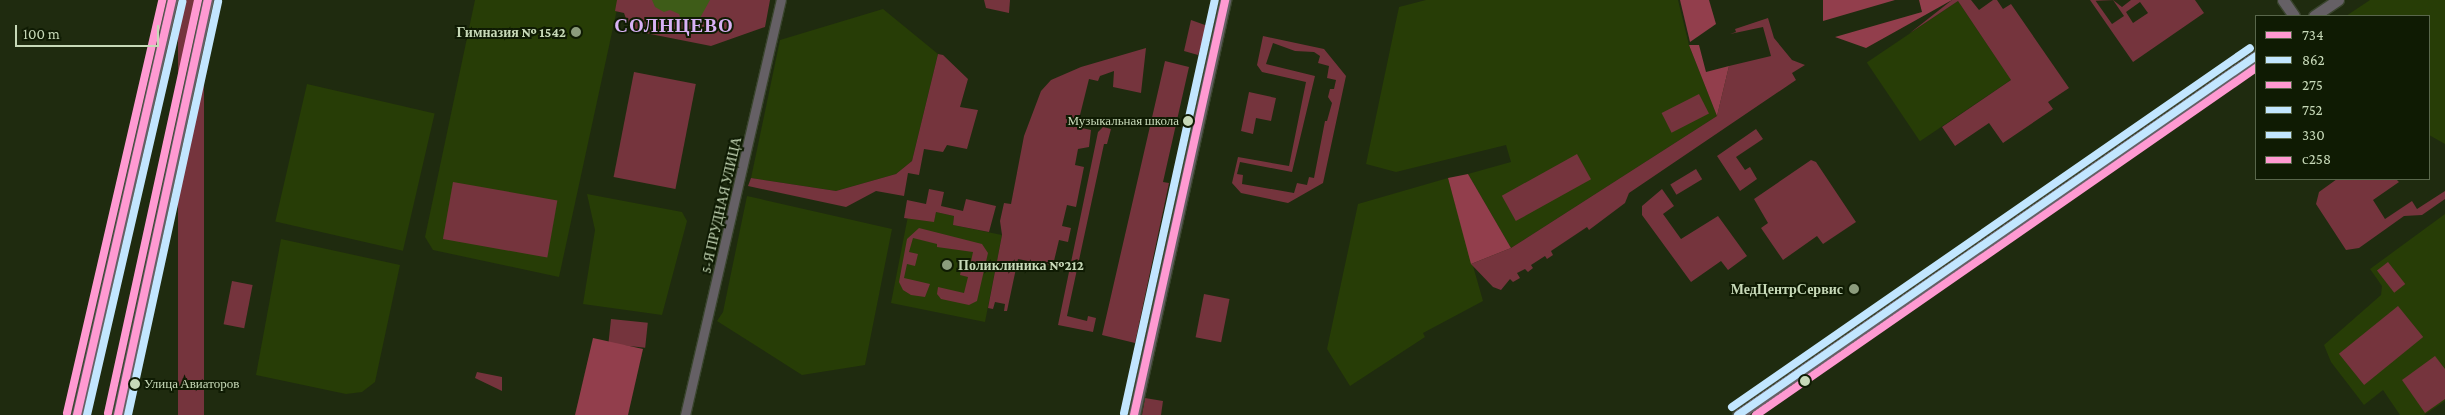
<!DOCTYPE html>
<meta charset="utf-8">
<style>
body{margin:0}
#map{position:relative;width:2445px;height:415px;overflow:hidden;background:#1f2b0f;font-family:"Crimson Pro",serif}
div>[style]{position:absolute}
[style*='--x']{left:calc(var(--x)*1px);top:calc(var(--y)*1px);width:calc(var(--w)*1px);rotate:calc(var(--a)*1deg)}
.built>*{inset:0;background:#273d06;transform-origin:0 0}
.green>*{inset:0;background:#75343d;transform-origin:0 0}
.forest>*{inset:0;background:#923e4c}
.water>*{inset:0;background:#3e5c18}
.roads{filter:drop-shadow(1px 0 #39442d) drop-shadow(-1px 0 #39442d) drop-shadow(0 1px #39442d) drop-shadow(0 -1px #39442d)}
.minor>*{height:9px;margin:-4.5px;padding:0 4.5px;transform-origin:4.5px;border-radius:4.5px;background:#656065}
.tertiary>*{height:11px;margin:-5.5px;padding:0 5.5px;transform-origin:5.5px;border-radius:5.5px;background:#656065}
.bus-1>*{height:8px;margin:-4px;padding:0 4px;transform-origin:4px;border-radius:4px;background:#ff9ad2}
.bus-2>*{height:8px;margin:-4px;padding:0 4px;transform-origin:4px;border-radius:4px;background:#c2e6ff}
.bus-3>*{height:8px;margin:-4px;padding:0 4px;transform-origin:4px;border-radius:4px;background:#ff9ad2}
.bus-4>*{height:8px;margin:-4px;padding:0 4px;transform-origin:4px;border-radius:4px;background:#c2e6ff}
.bus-5>*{height:8px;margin:-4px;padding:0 4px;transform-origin:4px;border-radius:4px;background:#c2e6ff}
.bus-6>*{height:8px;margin:-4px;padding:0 4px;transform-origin:4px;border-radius:4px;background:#ff9ad2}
.dots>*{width:14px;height:14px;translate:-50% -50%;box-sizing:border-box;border:2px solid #0f1b03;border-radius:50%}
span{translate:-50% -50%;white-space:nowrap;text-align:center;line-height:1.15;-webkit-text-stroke:4px #0f1b03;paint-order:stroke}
.bus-label{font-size:13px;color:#c7d9b8}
.right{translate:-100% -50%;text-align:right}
.left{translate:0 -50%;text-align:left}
.poi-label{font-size:14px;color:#c7d9b8;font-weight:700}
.street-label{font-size:14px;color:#c7d9b8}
.district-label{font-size:19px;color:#d8b2f5;font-weight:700;letter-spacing:1px}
.legend{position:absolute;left:2255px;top:15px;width:175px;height:165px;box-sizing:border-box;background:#0f1b03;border:1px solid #59674b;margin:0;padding:6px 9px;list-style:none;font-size:15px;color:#c7d9b8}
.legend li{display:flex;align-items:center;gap:10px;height:25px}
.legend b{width:25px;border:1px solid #59674b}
.scale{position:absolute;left:15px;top:25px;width:144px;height:22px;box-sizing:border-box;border:2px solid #c7d9b8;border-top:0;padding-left:6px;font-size:15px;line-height:18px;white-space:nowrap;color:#c7d9b8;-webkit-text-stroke:4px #0f1b03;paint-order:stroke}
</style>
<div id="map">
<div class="built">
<div style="clip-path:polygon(475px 0,619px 0,559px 277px,433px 250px,425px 237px)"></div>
<div style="clip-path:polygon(1426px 0,1678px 0,1689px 45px,1717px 116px,1511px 248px,1468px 174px,1511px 162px,1506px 145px,1396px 172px,1366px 164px,1399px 7px)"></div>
<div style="clip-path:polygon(2370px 0,2445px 0,2445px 144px,2429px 135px,2429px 16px,2346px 16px)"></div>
<div style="left:1958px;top:1px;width:95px;height:110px;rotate:56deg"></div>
<div style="clip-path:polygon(883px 9px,938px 54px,912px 161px,896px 174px,836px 191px,751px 178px,780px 40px)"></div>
<div style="left:307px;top:84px;width:131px;height:141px;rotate:13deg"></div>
<div style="clip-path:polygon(1448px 178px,1483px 301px,1423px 333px,1425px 337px,1350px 386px,1327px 349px,1358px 204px)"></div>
<div style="clip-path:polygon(587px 194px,682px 212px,687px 221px,662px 315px,583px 304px,595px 230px)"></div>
<div style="clip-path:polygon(747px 196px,892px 229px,865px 365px,802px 375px,717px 321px,723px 312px)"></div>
<div style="clip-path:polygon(936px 212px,954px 216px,953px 225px,1002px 235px,985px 322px,891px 303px,908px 216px,934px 221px)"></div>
<div style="clip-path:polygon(2445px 214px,2445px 401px,2424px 415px,2400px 415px,2383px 390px,2364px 405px,2331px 362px,2324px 345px,2381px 295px,2382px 286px,2370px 269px)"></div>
<div style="clip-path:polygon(281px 239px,400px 265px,375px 382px,362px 392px,346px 394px,256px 375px)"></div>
</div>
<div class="green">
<div style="left:178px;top:0;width:26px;height:425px"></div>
<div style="clip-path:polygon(617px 0,770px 0,765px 27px,711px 46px,630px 30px,624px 13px,615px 11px)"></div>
<div style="clip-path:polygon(984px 0,1010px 0,1009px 13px,986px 8px)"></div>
<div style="clip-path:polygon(1952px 0,1971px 0,1979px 10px,1993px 0,1997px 0,2003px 9px,2011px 4px,2069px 88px,2048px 102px,2053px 109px,2003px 143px,1989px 123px,1955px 146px,1942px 127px,2011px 80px,1958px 1px,1910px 33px)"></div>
<div style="clip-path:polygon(evenodd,2090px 0,2095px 0,2112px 24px,2124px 16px,2113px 0,2122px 7px,2131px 0,2195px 0,2204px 13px,2133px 62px,2090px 0,2140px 2px,2148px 13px,2133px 23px,2126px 12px,2140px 2px)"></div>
<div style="clip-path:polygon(1768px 18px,1774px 38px,1792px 60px,1805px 65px,1792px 73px,1796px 80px,1629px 193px,1625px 203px,1589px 230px,1587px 227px,1551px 251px,1553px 255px,1547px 259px,1545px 256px,1531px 265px,1533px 268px,1528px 272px,1525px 269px,1517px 273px,1520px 278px,1513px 282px,1510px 279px,1501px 290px,1493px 287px,1471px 264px,1511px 248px,1717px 116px,1729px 66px,1771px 56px,1763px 27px,1730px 34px,1736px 32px,1735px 29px)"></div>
<div style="clip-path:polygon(1191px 20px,1205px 25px,1207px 30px,1198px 55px,1184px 51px)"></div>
<div style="clip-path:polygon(evenodd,1263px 36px,1324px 49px,1346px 76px,1323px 183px,1288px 203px,1241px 193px,1232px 183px,1238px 157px,1289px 166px,1306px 82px,1262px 72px,1257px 65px,1263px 36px,1273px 43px,1295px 51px,1314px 52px,1320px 56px,1318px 63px,1329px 66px,1327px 78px,1336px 80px,1334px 89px,1330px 89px,1328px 97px,1332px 103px,1327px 121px,1325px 121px,1314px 178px,1309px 177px,1307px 185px,1297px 183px,1294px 193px,1242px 184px,1243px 175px,1237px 174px,1240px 162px,1292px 172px,1315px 76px,1266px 64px,1273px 43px)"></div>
<div style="clip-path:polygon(1146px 48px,1141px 93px,1113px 87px,1114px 71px,1100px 76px,1098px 81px,1089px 79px,1077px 127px,1091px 130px,1089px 147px,1078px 149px,1075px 165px,1084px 167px,1076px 207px,1067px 205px,1062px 226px,1071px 228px,1068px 242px,1059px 240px,1054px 261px,1063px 263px,1063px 268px,1018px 259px,1007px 311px,1004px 311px,1005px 304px,995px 302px,993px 309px,988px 308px,1002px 235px,1000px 221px,1004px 203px,1011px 204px,1024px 136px,1041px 91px,1051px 80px,1081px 67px)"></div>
<div style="clip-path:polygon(938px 54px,943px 55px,968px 79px,960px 107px,978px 110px,967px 149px,947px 145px,943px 152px,924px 149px,919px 175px,908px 173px,904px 196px,876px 191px,846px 207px,748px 186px,751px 178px,836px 191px,896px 174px,912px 161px)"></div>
<div style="clip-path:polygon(1165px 61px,1189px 67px,1163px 182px,1169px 183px,1135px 343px,1102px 335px)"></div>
<div style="left:634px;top:72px;width:63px;height:107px;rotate:11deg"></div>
<div style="clip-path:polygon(1249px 92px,1276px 98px,1271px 121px,1256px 118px,1253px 134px,1241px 131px)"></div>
<div style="left:1699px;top:94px;width:22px;height:42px;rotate:63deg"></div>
<div style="clip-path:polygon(1103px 127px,1111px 129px,1107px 144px,1104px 144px,1067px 316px,1087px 321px,1088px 316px,1096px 318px,1093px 332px,1058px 325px,1098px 132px)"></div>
<div style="clip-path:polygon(1756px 129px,1763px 139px,1736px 157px,1745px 170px,1750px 167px,1757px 179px,1740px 191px,1717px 156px)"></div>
<div style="left:1577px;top:154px;width:29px;height:86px;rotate:61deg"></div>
<div style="clip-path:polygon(1811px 160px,1816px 162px,1856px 222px,1823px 244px,1817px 236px,1783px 260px,1761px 228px,1768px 223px,1754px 199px)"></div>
<div style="left:1696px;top:169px;width:12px;height:30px;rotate:59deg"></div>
<div style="clip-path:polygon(2337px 179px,2396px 179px,2399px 182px,2373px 200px,2385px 219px,2412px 201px,2417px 209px,2445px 191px,2445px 199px,2422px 215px,2404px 216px,2359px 248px,2346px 250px,2316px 204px,2319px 192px)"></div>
<div style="left:453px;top:182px;width:106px;height:58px;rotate:10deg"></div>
<div style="clip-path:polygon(929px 189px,944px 192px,941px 206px,963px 211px,966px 199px,996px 206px,989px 232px,953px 225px,954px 216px,936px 212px,934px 222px,904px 218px,907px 200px,926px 204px)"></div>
<div style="clip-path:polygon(1662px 189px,1674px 206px,1663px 214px,1681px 239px,1718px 216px,1747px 256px,1728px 270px,1721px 261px,1691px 282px,1642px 215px,1642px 206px)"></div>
<div style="clip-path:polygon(919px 228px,982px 244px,988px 253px,977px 301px,969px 305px,941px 299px,937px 294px,938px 287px,964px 293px,968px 277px,960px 275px,962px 265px,970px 266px,973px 252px,937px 247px,937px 244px,913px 238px,909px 252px,918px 254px,915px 266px,907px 264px,904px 278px,930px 284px,925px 297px,911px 295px,903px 290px,899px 282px,907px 239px)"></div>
<div style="left:2388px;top:262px;width:28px;height:14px;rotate:52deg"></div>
<div style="left:232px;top:281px;width:21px;height:44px;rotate:11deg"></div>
<div style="left:1204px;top:294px;width:26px;height:44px;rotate:11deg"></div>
<div style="left:2398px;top:306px;width:40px;height:76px;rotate:51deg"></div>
<div style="left:611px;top:319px;width:37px;height:25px;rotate:6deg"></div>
<div style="clip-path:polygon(2435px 356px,2445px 369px,2445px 399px,2425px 413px,2402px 380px)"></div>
<div style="clip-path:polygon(477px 372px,502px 377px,502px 391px,475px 378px)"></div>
<div style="clip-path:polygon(1145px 398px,1163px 401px,1161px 415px,1142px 415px)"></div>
</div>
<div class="forest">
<div style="clip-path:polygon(1680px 0,1709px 0,1716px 24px,1690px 42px)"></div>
<div style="clip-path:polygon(1823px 0,1895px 0,1823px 21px)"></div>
<div style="clip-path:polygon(1919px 0,1952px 0,1866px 48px,1835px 37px,1922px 12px)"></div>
<div style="clip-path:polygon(1689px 45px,1699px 45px,1706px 72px,1729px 66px,1717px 116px)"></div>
<div style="clip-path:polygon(1468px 174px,1511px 248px,1471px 264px,1448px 178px)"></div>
<div style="clip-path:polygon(593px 338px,643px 349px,628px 415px,575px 415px)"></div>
</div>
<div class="water">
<div style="clip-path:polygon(652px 0,710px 0,700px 18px,693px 22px,681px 20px,679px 14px,670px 10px,664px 12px,655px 7px)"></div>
</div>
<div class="roads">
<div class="minor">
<div style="--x:685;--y:415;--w:426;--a:-77"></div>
</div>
<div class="tertiary">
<div style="--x:2283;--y:0;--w:19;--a:55"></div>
<div style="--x:2314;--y:16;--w:29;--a:-34"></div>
<div style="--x:77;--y:415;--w:426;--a:-77.1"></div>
<div style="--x:118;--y:415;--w:425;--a:-77.8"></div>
<div style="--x:1134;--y:415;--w:425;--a:-77.6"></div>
<div style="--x:1738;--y:415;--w:630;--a:-34.72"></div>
</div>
</div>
<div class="bus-1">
<div style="--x:77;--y:415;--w:426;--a:-77.1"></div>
<div style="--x:118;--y:415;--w:425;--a:-77.8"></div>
<div style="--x:1134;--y:415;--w:425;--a:-77.6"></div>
</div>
<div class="bus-2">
<div style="--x:1738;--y:415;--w:630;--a:-34.72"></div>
</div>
<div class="bus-3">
<div style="--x:1756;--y:415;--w:609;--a:-34.76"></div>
</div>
<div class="bus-4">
<div style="--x:1732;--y:407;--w:630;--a:-34.72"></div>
<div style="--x:1124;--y:413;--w:423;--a:-77.6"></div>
</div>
<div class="bus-5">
<div style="--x:87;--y:415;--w:424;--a:-77"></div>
<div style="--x:128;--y:415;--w:423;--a:-77.7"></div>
</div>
<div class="bus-6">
<div style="--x:67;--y:413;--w:424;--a:-77"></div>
<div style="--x:108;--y:413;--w:423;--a:-77.7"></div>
</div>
<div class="dots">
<div style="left:576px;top:32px;background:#8c9c7d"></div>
<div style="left:1188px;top:121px;background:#c7d9b8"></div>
<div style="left:947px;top:265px;background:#8c9c7d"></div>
<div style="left:1854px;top:289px;background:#8c9c7d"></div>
<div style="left:1805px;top:381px;background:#c7d9b8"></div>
<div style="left:135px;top:384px;background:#c7d9b8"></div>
</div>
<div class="bus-label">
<span class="right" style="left:1179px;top:121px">Музыкальная школа</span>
<span class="left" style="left:144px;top:384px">Улица Авиаторов</span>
</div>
<div class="poi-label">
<span class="right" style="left:566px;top:32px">Гимназия № 1542</span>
<span class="left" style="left:958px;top:265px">Поликлиника №212</span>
<span class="right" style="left:1843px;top:289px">МедЦентрСервис</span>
</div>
<div class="street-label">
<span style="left:721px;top:205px;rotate:-77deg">5-Я ПРУДНАЯ УЛИЦА</span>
</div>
<div class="district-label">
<span style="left:674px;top:26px">СОЛНЦЕВО</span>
</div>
<ul class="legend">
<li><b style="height:6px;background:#ff9ad2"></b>734</li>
<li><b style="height:6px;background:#c2e6ff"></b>862</li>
<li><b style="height:6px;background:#ff9ad2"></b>275</li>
<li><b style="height:6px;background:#c2e6ff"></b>752</li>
<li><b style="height:6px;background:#c2e6ff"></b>330</li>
<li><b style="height:6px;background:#ff9ad2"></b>с258</li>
</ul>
<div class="scale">100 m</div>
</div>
